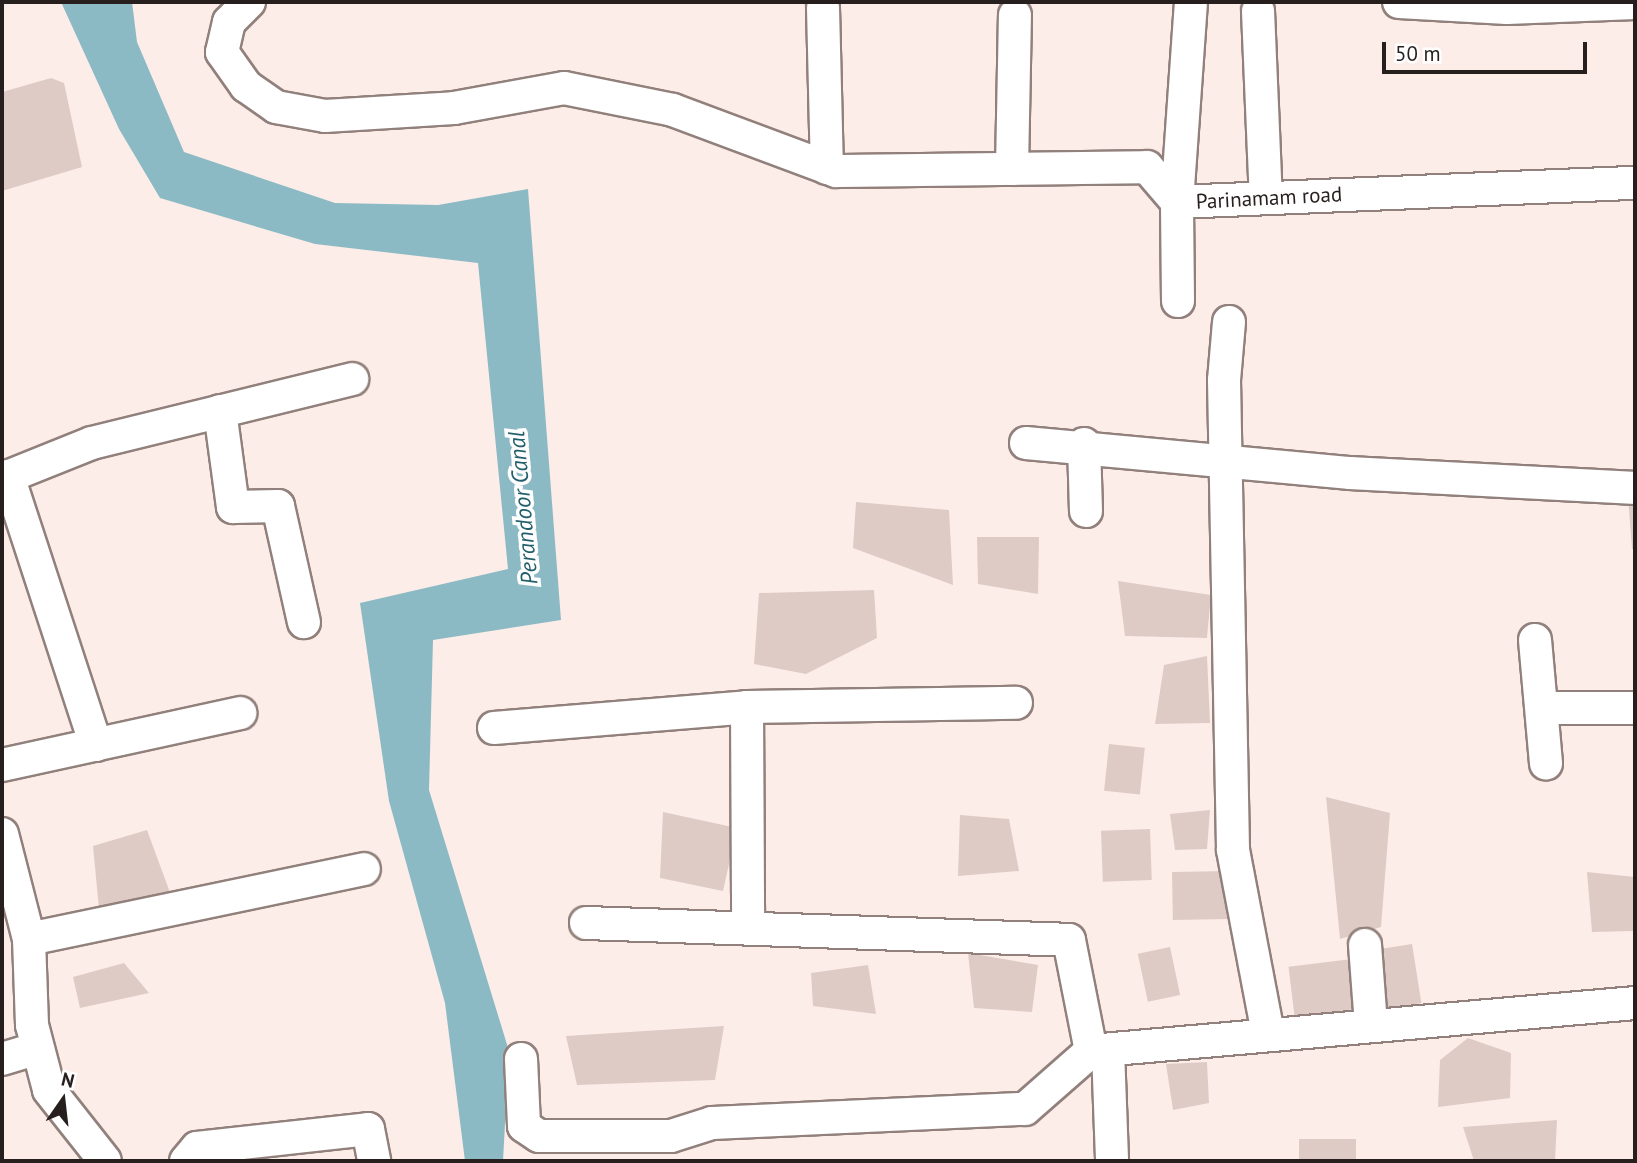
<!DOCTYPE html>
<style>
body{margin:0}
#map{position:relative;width:1637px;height:1163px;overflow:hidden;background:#fdede9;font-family:"PT Sans",sans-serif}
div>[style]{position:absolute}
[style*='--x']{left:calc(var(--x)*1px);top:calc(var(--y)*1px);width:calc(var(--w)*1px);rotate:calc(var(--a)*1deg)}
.water>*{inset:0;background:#8cbac4}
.building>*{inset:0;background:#decbc6;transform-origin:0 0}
.roads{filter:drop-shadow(2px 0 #91807b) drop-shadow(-2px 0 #91807b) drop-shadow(0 2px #91807b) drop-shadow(0 -2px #91807b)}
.minor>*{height:32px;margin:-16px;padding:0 16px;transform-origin:16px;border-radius:16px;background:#fff}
span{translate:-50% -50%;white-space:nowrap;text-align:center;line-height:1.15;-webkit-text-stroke:7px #fefefe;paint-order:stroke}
.street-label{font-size:21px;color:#261f1e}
.water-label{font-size:23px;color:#225f6b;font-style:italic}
.frame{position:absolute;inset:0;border:4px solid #261f1e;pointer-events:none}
.north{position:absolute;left:28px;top:1065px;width:70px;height:70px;-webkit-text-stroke:5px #fefefe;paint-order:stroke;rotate:14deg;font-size:19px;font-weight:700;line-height:28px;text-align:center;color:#261f1e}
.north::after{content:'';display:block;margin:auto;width:24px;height:32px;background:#261f1e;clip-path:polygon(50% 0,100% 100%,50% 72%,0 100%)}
.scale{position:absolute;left:1382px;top:42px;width:205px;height:32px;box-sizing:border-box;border:4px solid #261f1e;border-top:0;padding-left:9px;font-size:21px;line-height:24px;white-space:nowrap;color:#261f1e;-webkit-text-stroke:5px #fefefe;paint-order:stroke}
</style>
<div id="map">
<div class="water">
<div style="clip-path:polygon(61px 2px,132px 2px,137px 42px,184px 152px,335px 203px,438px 205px,528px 189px,561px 620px,433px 640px,429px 790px,509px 1051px,503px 1161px,465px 1161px,445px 1003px,389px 801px,360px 603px,508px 569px,478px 263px,315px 244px,160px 198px,119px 129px)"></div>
</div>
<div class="building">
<div style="clip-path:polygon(51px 78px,64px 83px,82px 167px,2px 191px,2px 92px)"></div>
<div style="clip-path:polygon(1635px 495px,1635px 549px,1632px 549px,1628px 496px)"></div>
<div style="clip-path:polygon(856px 502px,949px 510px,953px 585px,853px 548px)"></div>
<div style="clip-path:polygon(977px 537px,1039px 537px,1038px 594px,978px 584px)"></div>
<div style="clip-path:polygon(1118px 581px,1211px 595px,1207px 638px,1125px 636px)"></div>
<div style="clip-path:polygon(874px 590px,877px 638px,806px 674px,754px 664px,759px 593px)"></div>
<div style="clip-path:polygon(1207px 656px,1210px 723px,1155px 724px,1164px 665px)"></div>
<div style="left:1109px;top:744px;width:36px;height:47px;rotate:6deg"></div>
<div style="clip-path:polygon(1326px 797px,1390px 813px,1381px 927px,1340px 939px)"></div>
<div style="clip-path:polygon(1210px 810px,1207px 849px,1175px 850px,1170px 814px)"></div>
<div style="clip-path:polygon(663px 812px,737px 828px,723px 891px,660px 878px)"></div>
<div style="clip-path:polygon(960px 815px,1009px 819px,1019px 871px,958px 876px)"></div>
<div style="left:1150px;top:829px;width:51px;height:49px;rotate:88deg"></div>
<div style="clip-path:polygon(147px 830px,172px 898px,99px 909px,93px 846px)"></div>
<div style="left:1228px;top:871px;width:48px;height:56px;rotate:89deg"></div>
<div style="clip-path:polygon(1587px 872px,1635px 877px,1634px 931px,1592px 932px)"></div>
<div style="left:1412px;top:944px;width:60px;height:39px;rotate:81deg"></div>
<div style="left:1170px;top:947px;width:49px;height:33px;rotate:78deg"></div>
<div style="clip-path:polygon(968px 953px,1038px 965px,1032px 1012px,974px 1008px)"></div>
<div style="left:1352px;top:959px;width:50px;height:64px;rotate:83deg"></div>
<div style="clip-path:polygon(124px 963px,149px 993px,80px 1008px,73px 977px)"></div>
<div style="clip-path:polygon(868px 965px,876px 1014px,813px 1006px,811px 973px)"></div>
<div style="clip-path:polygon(724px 1026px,715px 1080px,577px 1085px,566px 1036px)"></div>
<div style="clip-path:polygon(1468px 1038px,1511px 1053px,1510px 1098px,1438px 1107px,1440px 1060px)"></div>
<div style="clip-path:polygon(1207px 1062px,1209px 1103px,1173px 1110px,1166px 1064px)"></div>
<div style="clip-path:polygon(1557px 1120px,1555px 1161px,1474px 1161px,1463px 1127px)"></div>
<div style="left:1356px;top:1139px;width:22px;height:57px;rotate:90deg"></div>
</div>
<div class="roads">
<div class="minor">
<div style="--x:249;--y:2;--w:28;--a:135"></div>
<div style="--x:229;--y:22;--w:31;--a:103"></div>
<div style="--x:222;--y:52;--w:42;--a:54.8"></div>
<div style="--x:246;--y:86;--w:37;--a:35"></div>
<div style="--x:276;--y:107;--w:50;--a:10.4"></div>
<div style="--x:325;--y:116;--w:129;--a:-3.5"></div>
<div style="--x:454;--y:108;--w:112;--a:-10.3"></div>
<div style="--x:564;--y:88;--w:111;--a:11.4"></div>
<div style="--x:673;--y:110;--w:174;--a:20.5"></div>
<div style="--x:836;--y:171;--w:311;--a:-0.7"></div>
<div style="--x:1147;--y:167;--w:46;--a:49.4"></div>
<div style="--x:1177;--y:202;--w:458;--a:-2.4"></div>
<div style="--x:1399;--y:2;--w:108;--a:3.2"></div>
<div style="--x:1507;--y:8;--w:128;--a:-2.2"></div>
<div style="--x:823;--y:8;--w:160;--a:88.6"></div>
<div style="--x:1258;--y:11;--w:187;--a:87.6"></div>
<div style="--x:1012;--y:169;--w:154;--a:-88.9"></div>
<div style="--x:1178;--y:301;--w:99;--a:-90.6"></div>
<div style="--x:1177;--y:202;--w:200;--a:-86"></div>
<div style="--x:1229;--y:322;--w:58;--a:94.9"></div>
<div style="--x:1224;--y:380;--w:470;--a:88.9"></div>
<div style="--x:1233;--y:850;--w:187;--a:79.2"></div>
<div style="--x:220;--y:411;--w:97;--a:82.3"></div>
<div style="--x:233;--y:507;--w:45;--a:-1.3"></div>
<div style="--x:278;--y:506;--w:119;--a:77.4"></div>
<div style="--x:1026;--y:443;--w:326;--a:5.3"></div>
<div style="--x:1351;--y:473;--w:284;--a:3"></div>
<div style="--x:1084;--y:444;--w:67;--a:88.3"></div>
<div style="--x:8;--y:476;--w:283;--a:71.9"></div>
<div style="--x:2;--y:479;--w:97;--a:-21.8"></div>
<div style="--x:92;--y:443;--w:268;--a:-13.8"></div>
<div style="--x:1535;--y:640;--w:124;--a:84.9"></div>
<div style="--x:747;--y:707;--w:219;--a:89.7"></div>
<div style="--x:1546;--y:708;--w:89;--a:0"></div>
<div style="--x:494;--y:728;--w:254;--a:-4.7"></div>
<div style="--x:747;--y:707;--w:269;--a:-0.9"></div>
<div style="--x:2;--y:765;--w:244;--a:-12.3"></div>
<div style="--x:2;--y:834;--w:108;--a:75.6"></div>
<div style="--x:29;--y:939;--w:86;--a:88"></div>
<div style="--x:32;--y:1025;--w:67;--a:75.3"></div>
<div style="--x:49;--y:1090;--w:90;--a:51.7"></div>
<div style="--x:586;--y:923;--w:483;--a:2"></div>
<div style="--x:1069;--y:940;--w:113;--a:78.8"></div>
<div style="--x:29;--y:939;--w:342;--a:-11.8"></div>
<div style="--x:1365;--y:945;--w:80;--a:85.7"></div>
<div style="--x:1108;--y:1050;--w:111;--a:87.9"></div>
<div style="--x:2;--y:1059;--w:37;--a:-17"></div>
<div style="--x:521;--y:1059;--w:67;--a:87.4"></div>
<div style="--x:524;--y:1126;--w:18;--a:34"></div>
<div style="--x:539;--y:1136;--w:132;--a:0"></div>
<div style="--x:671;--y:1136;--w:43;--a:-17.6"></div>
<div style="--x:712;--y:1123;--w:313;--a:-2.6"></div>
<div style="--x:1025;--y:1109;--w:88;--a:-41.3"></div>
<div style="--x:1091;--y:1051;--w:546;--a:-5.04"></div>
<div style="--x:186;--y:1161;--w:17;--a:-50"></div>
<div style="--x:197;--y:1148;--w:172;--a:-6.3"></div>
<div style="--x:368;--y:1129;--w:33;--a:79"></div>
</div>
</div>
<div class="street-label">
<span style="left:1269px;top:198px;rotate:-3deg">Parinamam road</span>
</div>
<div class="water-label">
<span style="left:523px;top:508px;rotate:-95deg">Perandoor Canal</span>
</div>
<div class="frame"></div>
<div class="north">N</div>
<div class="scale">50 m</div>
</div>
